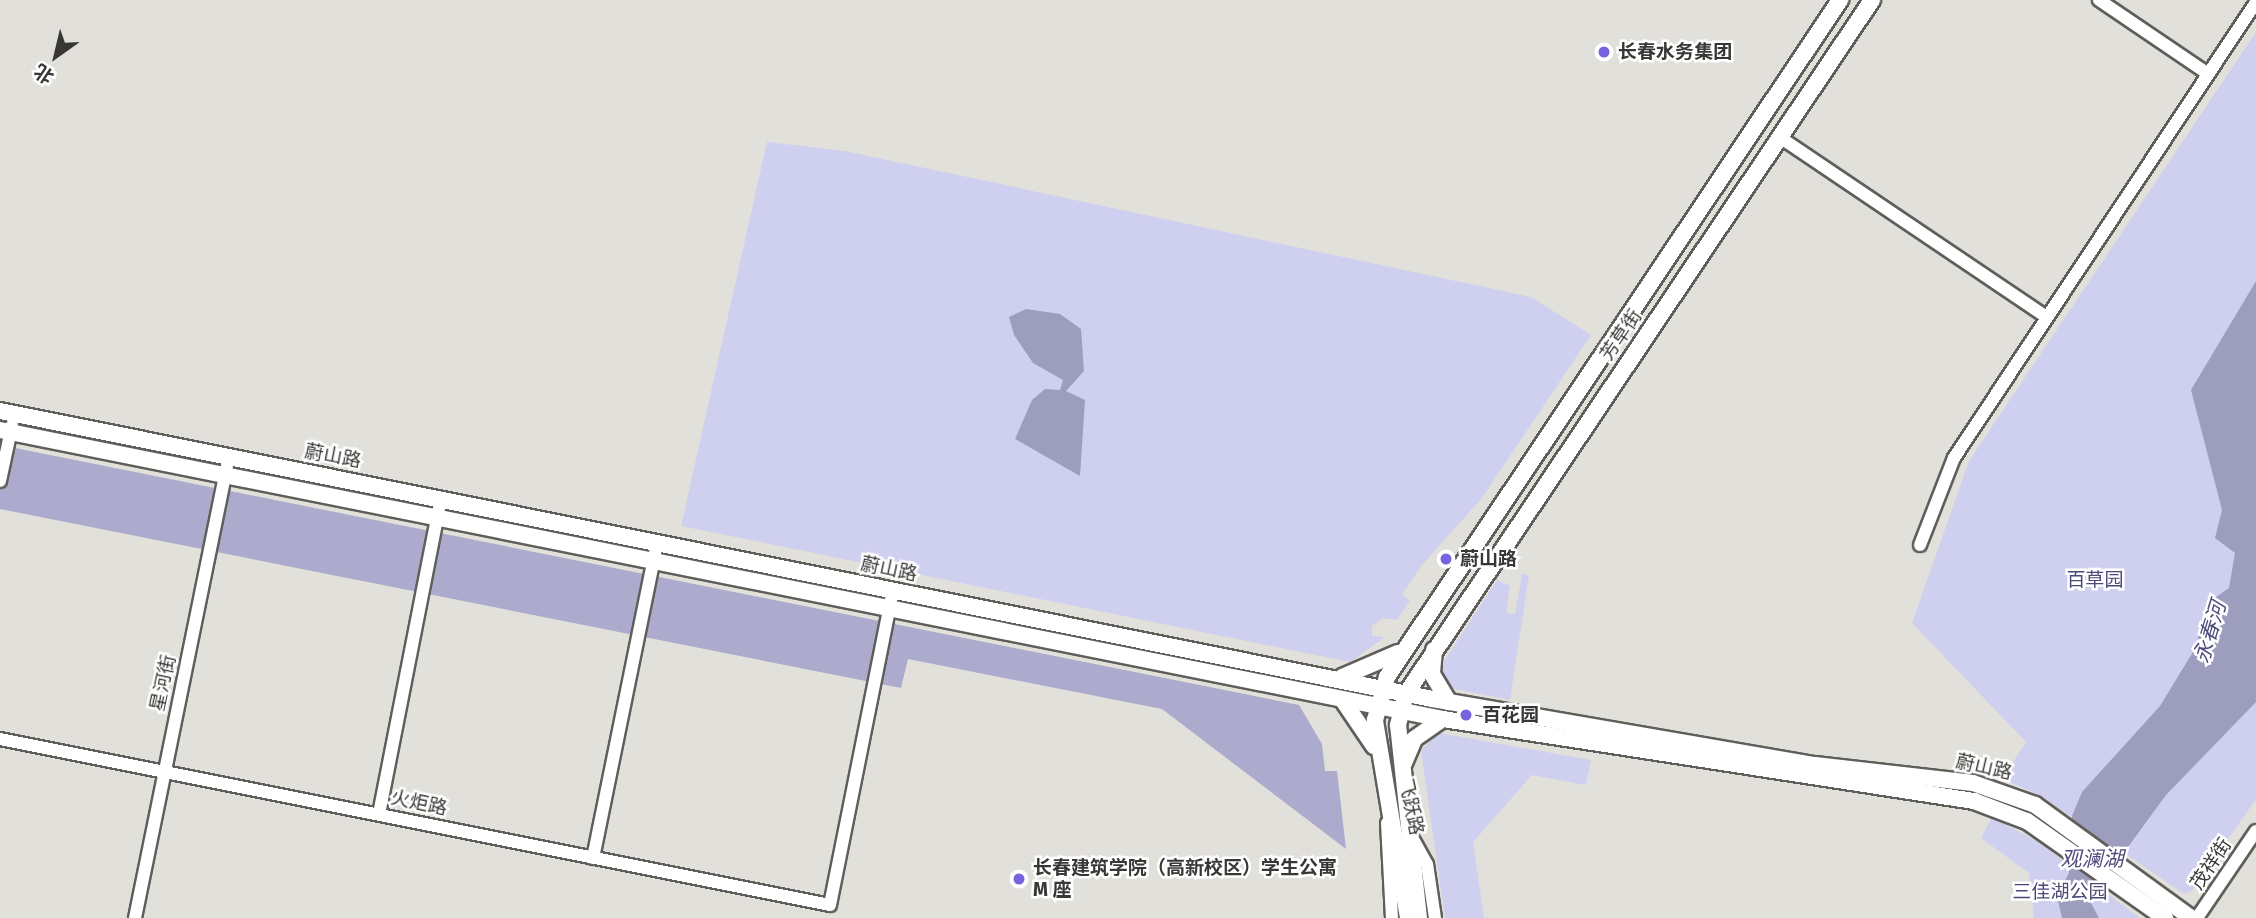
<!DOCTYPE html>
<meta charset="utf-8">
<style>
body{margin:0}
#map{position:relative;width:2256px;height:918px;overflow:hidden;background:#e1e0db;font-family:"Fira Sans","Noto Sans SC",sans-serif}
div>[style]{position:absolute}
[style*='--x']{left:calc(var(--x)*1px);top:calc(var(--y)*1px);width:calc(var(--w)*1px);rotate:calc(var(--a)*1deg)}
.green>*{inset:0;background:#cfcfef}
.forest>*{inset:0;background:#acabcd}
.water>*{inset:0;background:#9d9dbe}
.roads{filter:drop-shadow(2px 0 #5f5e5a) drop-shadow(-2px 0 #5f5e5a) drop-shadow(0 2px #5f5e5a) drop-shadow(0 -2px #5f5e5a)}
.minor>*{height:12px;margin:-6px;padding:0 6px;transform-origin:6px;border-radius:6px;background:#fff}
.major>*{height:16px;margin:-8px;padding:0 8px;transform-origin:8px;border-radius:8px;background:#fff}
.dots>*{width:19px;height:19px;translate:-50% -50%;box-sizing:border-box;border:4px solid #fff;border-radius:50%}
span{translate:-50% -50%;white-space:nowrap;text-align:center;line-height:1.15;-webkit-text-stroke:5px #fff;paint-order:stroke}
.poi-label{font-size:19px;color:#383735;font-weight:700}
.left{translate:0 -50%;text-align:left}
.street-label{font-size:19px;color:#383735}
.park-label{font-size:19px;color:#4c4878}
.water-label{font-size:21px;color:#4f4b7c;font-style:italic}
.north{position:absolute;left:21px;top:21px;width:70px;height:70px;-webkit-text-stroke:5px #fff;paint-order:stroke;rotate:214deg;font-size:19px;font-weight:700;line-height:28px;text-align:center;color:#383735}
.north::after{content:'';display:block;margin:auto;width:24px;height:32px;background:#383735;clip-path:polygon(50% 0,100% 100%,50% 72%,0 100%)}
</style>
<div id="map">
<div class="green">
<div style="clip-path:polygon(2256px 32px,2256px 799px,2193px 890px,2184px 894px,2041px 796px,2003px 779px,2026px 742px,1912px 623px,1969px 461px)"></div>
<div style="clip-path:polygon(767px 142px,845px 151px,1531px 297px,1591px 335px,1481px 499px,1422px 565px,1402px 595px,1410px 600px,1397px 620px,1383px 618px,1372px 626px,1372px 636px,1385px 637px,1350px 662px,681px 526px)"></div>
<div style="clip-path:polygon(1522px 574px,1529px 575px,1510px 700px,1449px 688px,1441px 666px,1497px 580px,1510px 586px,1506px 613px,1515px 614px)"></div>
<div style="clip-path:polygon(1439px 733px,1591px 760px,1586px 785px,1532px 775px,1473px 842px,1484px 918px,1445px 918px,1421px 750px)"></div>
<div style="clip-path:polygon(1992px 817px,2038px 842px,2140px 918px,2034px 918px,2029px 873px,1981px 838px)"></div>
</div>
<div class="forest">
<div style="clip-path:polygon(0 445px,1299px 705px,1322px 744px,1325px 771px,1337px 771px,1346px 849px,1162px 709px,908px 659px,901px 688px,0 509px)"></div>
</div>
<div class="water">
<div style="clip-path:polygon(2256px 281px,2256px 702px,2166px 795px,2098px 888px,2083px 888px,2099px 918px,2062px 918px,2057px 896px,2069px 873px,2072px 816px,2082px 792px,2160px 706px,2196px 647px,2206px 604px,2229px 588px,2235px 553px,2215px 538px,2222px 510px,2191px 390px)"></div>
<div style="clip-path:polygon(1026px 309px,1060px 314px,1081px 329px,1084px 371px,1066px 391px,1085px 400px,1080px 476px,1015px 439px,1032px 400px,1045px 389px,1060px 390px,1063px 380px,1033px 363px,1014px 335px,1009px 317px)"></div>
</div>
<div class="roads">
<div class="minor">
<div style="--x:2099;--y:0;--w:130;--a:34.1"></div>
<div style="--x:1781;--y:138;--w:320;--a:34"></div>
<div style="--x:0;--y:481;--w:57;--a:-77.9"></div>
<div style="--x:1920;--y:545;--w:93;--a:-68.7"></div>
<div style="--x:1954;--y:458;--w:547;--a:-56.48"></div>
<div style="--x:0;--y:739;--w:846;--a:11.31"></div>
<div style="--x:830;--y:905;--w:320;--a:-78.7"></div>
<div style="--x:379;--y:814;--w:321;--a:-78.9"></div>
<div style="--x:1387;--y:823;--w:95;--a:87"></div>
<div style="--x:1414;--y:841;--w:26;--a:61"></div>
<div style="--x:1427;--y:864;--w:55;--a:81.6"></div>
<div style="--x:593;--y:858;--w:321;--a:-78.5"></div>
<div style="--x:135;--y:918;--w:471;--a:-78.5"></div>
<div style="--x:2197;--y:918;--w:105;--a:-55.9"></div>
</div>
<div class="major">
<div style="--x:0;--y:411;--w:1461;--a:11.37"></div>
<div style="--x:1432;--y:699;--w:389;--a:9.8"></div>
<div style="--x:1815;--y:765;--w:159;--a:6.5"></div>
<div style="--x:1973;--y:783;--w:66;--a:19.5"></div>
<div style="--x:2035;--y:805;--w:193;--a:35.9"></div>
<div style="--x:0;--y:430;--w:1472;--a:11.33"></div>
<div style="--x:1443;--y:719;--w:537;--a:8.78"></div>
<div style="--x:1974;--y:801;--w:57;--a:20.7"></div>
<div style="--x:2027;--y:821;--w:169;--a:35.1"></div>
<div style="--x:1434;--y:650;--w:24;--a:95"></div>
<div style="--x:1432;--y:674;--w:33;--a:59"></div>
<div style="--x:1342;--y:677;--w:61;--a:-23.2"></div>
<div style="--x:1342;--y:699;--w:57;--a:55.8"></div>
<div style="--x:1404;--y:763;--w:26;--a:-67"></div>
<div style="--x:1414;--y:739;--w:35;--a:-35"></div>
<div style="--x:1408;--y:918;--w:201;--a:-99.5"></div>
<div style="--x:1375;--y:720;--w:45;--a:-74.4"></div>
<div style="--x:1387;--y:677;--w:815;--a:-56.21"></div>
<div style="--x:1419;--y:918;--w:194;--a:-96.2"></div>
<div style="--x:1398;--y:725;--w:32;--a:-76"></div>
<div style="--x:1406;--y:694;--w:836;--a:-56.12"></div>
</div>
</div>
<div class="dots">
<div style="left:1604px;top:52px;background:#7664df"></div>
<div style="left:1446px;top:559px;background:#7664df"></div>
<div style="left:1466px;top:715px;background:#7664df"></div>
<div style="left:1019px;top:879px;background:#7664df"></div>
</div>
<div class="poi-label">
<span class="left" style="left:1618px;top:52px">长春水务集团</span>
<span class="left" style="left:1460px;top:559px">蔚山路</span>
<span class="left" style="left:1482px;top:715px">百花园</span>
<span class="left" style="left:1033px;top:879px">长春建筑学院（高新校区）学生公寓<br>M 座</span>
</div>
<div class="street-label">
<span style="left:1621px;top:335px;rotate:-56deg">芳草街</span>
<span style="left:333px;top:456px;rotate:11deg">蔚山路</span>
<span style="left:889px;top:569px;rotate:12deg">蔚山路</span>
<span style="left:163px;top:683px;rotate:-78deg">星河街</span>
<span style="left:1984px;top:767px;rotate:13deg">蔚山路</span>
<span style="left:419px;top:803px;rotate:12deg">火炬路</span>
<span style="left:1411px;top:807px;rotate:78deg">飞跃路</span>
<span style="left:2211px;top:864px;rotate:-56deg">茂祥街</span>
</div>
<div class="park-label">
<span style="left:2095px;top:580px">百草园</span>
<span style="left:2060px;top:892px">三佳湖公园</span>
</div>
<div class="water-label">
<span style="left:2210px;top:632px;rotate:-73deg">永春河</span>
<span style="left:2092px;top:859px">观澜湖</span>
</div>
<div class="north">北</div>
</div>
